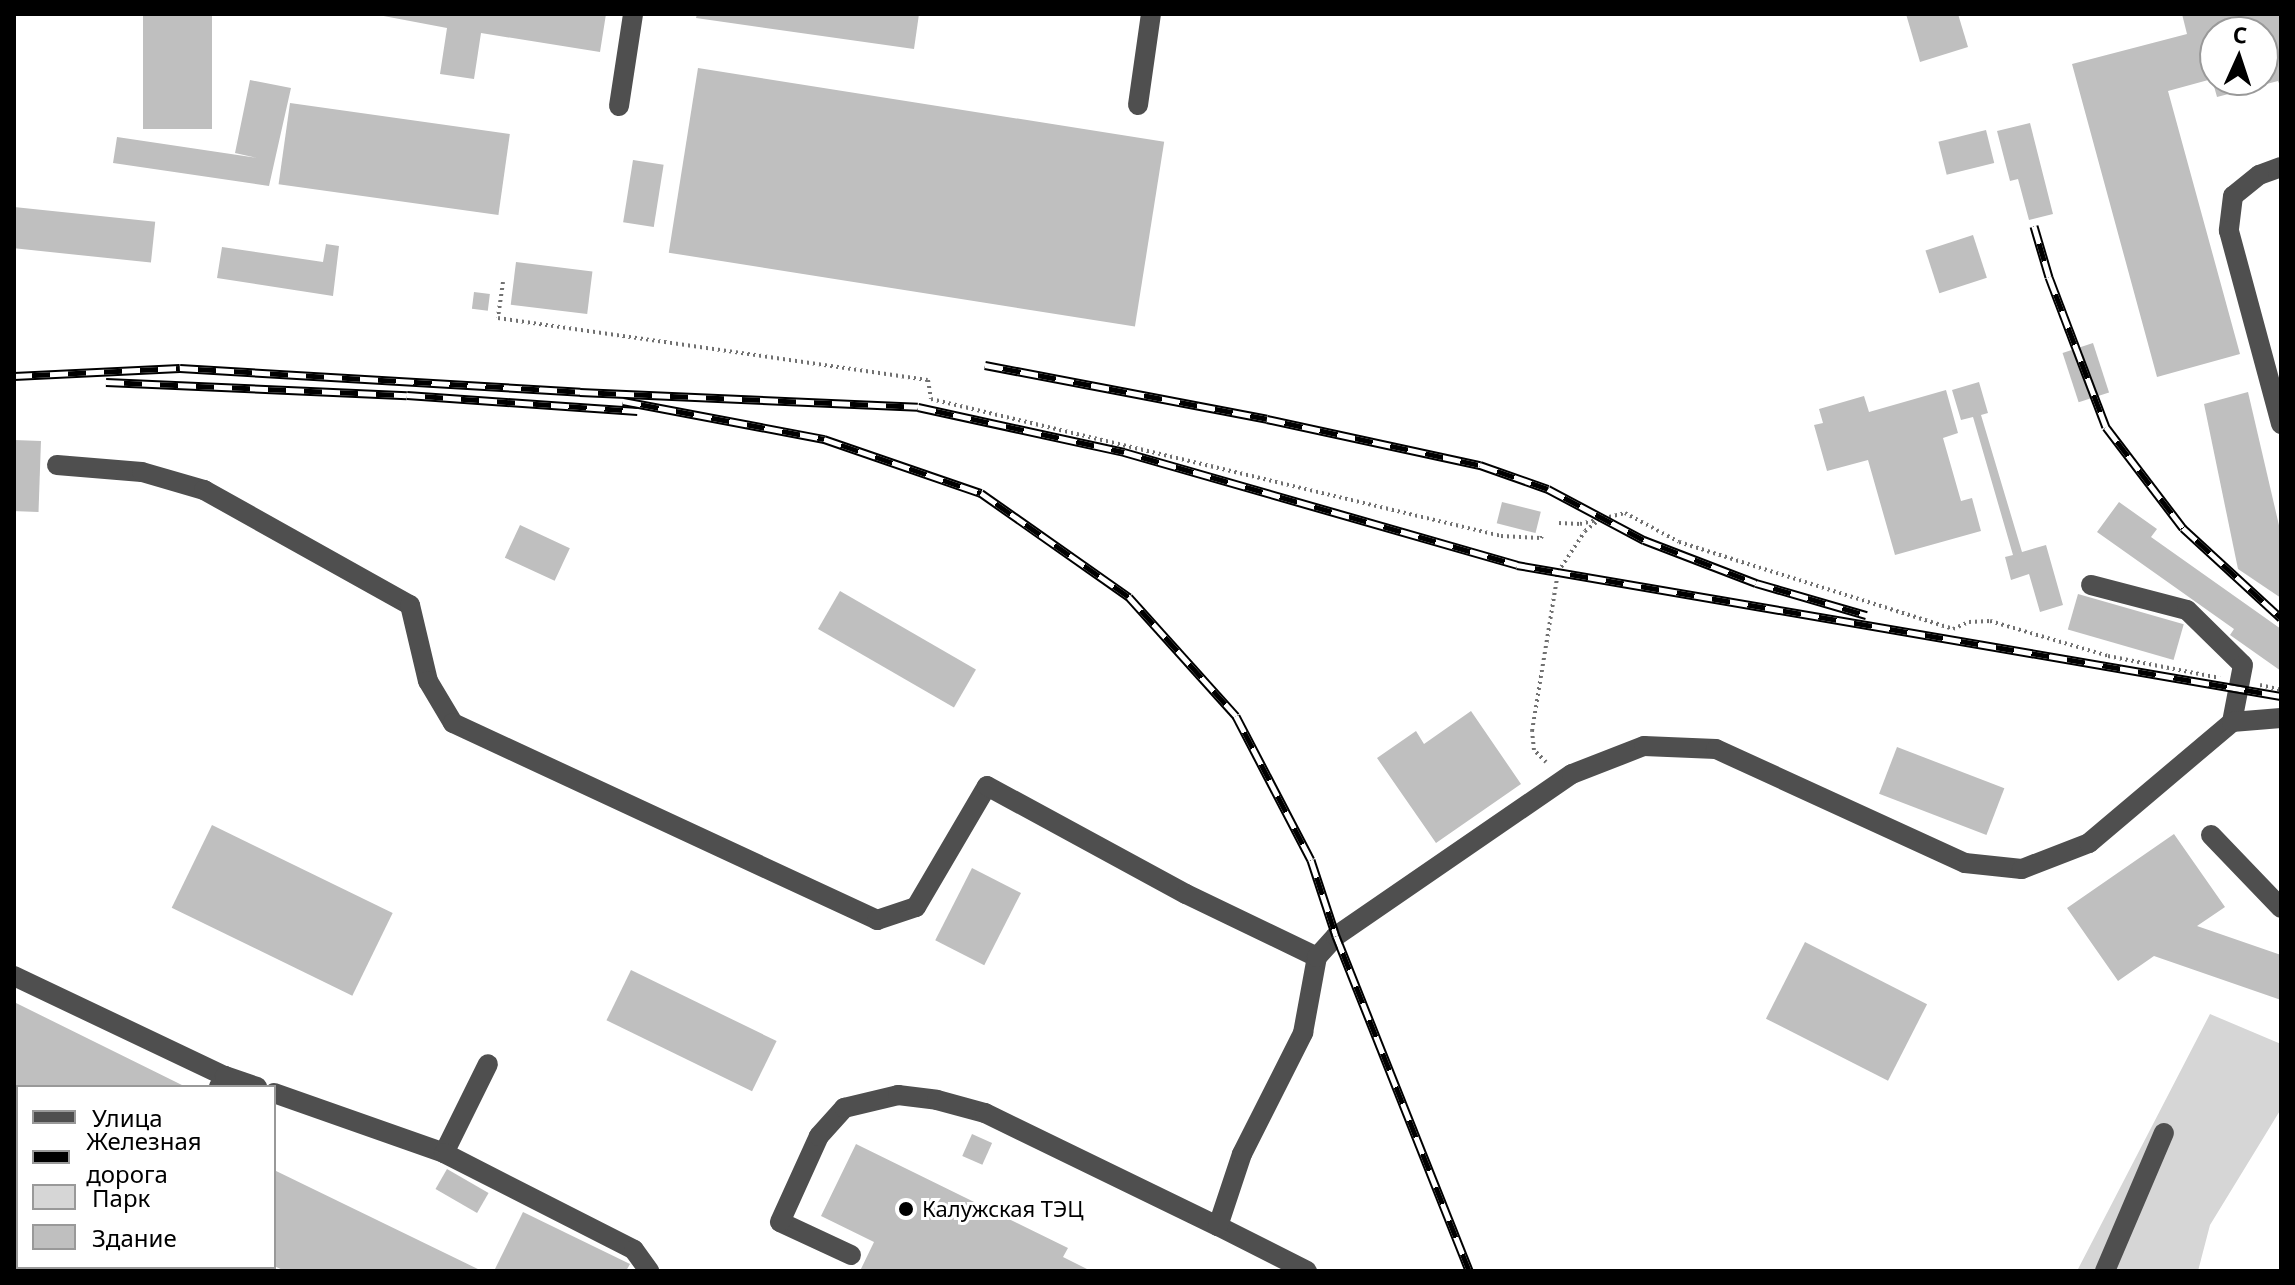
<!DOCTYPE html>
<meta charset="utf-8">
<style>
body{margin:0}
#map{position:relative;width:2295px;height:1285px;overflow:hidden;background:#fff;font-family:"Noto Sans",sans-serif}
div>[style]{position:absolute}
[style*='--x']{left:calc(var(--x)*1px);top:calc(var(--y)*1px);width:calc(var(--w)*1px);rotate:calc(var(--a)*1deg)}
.green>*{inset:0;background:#d6d6d6}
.building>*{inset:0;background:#bfbfbf;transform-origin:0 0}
.path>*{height:4px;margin-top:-2px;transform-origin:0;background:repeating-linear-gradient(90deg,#717171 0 2px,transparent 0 6px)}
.minor>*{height:20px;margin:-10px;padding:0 10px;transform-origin:10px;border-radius:10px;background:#4f4f4f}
.rail>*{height:9px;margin-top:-4.5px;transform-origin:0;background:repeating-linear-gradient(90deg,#fff 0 18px,#000 0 36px);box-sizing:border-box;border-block:2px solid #000}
.dots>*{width:22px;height:22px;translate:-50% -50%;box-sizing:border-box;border:4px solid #fff;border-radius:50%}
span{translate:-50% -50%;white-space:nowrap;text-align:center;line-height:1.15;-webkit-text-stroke:6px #fff;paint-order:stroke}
.poi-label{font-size:22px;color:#000}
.left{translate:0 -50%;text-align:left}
.frame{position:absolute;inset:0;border:16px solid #000;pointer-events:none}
.legend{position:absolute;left:16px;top:1085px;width:260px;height:184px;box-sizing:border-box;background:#fff;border:2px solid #999;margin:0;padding:10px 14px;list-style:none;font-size:24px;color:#000}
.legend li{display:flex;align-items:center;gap:16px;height:40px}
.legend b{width:40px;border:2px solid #999}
.north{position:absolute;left:2199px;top:16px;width:80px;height:80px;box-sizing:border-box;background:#fff;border:2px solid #999;border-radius:50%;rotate:3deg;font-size:22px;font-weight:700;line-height:32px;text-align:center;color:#000}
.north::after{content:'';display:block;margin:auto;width:28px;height:36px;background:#000;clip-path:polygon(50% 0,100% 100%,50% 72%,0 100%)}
</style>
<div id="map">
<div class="green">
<div style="clip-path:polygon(2210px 1014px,2281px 1044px,2281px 1109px,2210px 1225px,2198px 1271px,2077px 1271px)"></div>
</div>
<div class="building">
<div style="left:143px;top:14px;width:69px;height:115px"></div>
<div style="clip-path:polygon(373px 14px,606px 14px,600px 52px,481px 33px,474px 79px,440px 74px,447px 28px)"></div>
<div style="clip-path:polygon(697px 14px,919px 14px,914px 49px,696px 18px)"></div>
<div style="clip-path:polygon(1906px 14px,1958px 14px,1968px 47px,1920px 62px)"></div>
<div style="clip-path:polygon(evenodd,2182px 14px,2281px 14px,2281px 88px,2278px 81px,2217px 97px,2212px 79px,2168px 91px,2240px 354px,2157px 377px,2072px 64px,2187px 34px,2182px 14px,2215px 32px,2263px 32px,2263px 80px,2215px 80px,2215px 32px)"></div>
<div style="left:698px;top:68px;width:472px;height:187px;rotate:9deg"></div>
<div style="clip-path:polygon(250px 80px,291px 88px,269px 186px,113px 163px,117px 137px,257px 158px,235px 153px)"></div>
<div style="left:290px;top:103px;width:222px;height:82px;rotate:8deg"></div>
<div style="clip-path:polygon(2030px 123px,2053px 214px,2029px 220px,2018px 179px,2010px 181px,1997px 131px)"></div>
<div style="left:1986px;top:130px;width:34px;height:49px;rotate:76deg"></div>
<div style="left:633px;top:160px;width:31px;height:63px;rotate:9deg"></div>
<div style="left:14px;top:207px;width:142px;height:41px;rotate:6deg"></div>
<div style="left:1973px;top:235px;width:45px;height:50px;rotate:72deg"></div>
<div style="clip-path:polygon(326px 244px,339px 246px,333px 296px,217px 278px,222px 247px,323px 262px)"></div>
<div style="left:516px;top:262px;width:77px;height:43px;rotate:7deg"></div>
<div style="left:474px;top:292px;width:16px;height:17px;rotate:7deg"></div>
<div style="left:2093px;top:343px;width:52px;height:32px;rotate:72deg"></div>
<div style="clip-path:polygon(1979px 382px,1988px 413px,1981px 415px,2022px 552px,2046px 545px,2063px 605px,2040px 612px,2029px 574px,2011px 580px,2005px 557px,2013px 555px,1973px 417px,1961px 420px,1952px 390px)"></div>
<div style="clip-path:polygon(1946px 390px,1958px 433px,1943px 438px,1961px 501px,1972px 498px,1981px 531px,1895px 555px,1868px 460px,1827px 471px,1814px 425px,1823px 423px,1819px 409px,1864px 396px,1869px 412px)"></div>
<div style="clip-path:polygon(2248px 392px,2281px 534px,2281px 598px,2238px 569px,2204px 404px)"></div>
<div style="left:14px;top:440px;width:27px;height:71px;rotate:2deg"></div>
<div style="left:1502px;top:502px;width:40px;height:22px;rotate:14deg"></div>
<div style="clip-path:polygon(2119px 502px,2157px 529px,2151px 537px,2281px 629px,2281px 671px,2230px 635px,2234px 629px,2097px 532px)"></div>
<div style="left:520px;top:525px;width:55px;height:36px;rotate:25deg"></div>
<div style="left:840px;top:591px;width:157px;height:44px;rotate:30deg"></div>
<div style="left:2078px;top:594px;width:110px;height:37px;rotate:16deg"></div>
<div style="clip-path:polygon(1471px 711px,1521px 784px,1436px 843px,1377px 758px,1416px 731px,1424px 744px)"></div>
<div style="left:1897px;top:747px;width:115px;height:50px;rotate:21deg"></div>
<div style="left:212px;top:825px;width:201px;height:92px;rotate:26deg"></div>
<div style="clip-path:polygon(2174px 834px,2225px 907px,2197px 926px,2281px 955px,2281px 1000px,2154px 956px,2118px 981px,2067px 908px)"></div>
<div style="left:972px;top:868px;width:55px;height:81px;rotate:27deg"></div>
<div style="left:1805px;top:942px;width:137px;height:86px;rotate:27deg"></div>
<div style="left:631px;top:970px;width:162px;height:56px;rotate:26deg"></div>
<div style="clip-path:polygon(14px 1002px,186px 1087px,18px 1087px,18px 1117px,14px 1115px)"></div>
<div style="left:972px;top:1134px;width:22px;height:24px;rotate:24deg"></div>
<div style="clip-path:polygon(856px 1144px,1068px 1248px,1063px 1257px,1091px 1271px,860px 1271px,874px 1242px,821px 1216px)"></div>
<div style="left:447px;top:1169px;width:48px;height:23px;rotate:30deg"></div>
<div style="clip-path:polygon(274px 1170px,482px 1271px,285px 1271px,274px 1266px)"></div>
<div style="clip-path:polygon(523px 1212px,630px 1264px,626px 1271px,494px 1271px)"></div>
</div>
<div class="path">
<div style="--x:503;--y:282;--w:36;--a:98"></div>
<div style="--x:498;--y:318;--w:434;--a:8.2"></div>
<div style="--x:928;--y:380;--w:19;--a:81"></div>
<div style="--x:931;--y:399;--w:586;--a:13.51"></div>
<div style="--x:1501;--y:536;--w:40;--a:2.9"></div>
<div style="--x:1541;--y:538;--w:4;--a:-63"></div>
<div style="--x:1559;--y:523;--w:21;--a:3"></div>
<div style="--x:1580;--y:524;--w:46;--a:-13.7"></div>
<div style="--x:1625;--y:513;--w:61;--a:28.2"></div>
<div style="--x:1679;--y:542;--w:287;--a:17.6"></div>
<div style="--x:1953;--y:629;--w:17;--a:-24"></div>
<div style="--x:1969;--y:622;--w:21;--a:-3"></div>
<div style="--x:1990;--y:621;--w:123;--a:16.5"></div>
<div style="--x:2108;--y:656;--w:114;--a:11.1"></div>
<div style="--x:2260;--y:685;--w:22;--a:13"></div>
<div style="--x:1546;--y:762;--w:17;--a:-135"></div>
<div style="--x:1534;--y:750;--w:19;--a:-96"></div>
<div style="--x:1532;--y:731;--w:161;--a:-80.7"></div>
<div style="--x:1558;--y:572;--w:49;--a:-56.6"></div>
<div style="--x:1585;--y:531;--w:16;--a:-38"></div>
</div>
<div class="minor">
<div style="--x:1138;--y:105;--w:92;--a:-81.9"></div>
<div style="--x:619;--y:106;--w:93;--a:-81.3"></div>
<div style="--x:2281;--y:167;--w:23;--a:160"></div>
<div style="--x:2259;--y:175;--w:33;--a:141"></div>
<div style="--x:2233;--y:196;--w:35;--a:97"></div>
<div style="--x:2229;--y:231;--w:200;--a:74.9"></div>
<div style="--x:57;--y:465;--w:85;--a:4.7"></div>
<div style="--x:142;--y:472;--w:65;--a:16.2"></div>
<div style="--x:204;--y:490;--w:236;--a:29.2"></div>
<div style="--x:410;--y:605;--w:78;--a:76.7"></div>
<div style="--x:428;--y:681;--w:49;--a:59.2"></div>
<div style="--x:453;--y:723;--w:468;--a:24.9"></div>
<div style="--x:877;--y:920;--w:41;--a:-18.4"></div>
<div style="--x:916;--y:907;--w:140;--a:-59.6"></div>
<div style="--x:987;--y:786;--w:226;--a:28.5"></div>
<div style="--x:1186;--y:894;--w:145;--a:25.7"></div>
<div style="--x:2091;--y:585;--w:99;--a:14.6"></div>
<div style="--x:2187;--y:610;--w:78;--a:44.5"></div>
<div style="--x:2243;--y:665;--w:58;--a:100.9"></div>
<div style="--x:2211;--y:835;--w:101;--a:46.2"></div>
<div style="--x:14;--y:976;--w:233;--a:25.4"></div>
<div style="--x:225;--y:1076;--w:13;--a:119"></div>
<div style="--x:225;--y:1076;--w:34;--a:19"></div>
<div style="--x:274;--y:1093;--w:180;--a:19.4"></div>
<div style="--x:444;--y:1153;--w:99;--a:-63.7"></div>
<div style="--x:444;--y:1153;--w:213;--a:27"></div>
<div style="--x:634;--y:1250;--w:26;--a:54"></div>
<div style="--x:14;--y:1216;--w:4;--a:27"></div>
<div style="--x:851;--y:1255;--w:78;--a:-155.1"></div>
<div style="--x:780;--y:1222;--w:94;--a:-65.6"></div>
<div style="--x:819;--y:1136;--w:38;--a:-48"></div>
<div style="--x:844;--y:1108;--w:56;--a:-13.5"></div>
<div style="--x:898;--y:1095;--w:39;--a:7"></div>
<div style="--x:937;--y:1100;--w:50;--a:15.2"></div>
<div style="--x:985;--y:1113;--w:259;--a:25.9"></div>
<div style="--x:118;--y:1267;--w:9;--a:27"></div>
<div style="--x:1307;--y:1271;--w:100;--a:-153.2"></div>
<div style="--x:1218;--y:1226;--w:76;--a:-71.6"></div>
<div style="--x:1242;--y:1154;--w:136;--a:-63.2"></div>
<div style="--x:1303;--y:1033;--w:77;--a:-79.6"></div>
<div style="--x:1317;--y:957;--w:28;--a:-48"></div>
<div style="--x:1336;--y:936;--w:286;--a:-34.5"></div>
<div style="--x:1572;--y:774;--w:77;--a:-21.3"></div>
<div style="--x:1644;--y:746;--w:72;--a:2.4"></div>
<div style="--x:1716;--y:749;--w:274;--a:24.6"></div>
<div style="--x:1965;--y:863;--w:57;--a:6"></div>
<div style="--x:2022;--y:869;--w:72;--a:-21.2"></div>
<div style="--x:2089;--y:843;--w:187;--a:-40.2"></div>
<div style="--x:2232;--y:722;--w:49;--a:-4.7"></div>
<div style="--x:2105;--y:1271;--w:150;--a:-66.9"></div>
</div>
<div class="rail">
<div style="--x:2034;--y:226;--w:53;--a:73.6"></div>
<div style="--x:2049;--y:277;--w:160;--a:69.2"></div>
<div style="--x:2106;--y:427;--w:127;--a:52.7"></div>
<div style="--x:2183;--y:528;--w:133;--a:42.6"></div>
<div style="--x:985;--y:365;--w:287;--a:10.8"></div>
<div style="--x:1267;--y:419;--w:218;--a:12.2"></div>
<div style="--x:1480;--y:465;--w:72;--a:19.4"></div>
<div style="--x:1548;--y:489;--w:109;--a:28"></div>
<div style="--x:1644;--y:540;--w:120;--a:21"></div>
<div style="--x:1756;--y:583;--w:115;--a:16.2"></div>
<div style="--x:14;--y:376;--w:166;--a:-2.8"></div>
<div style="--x:180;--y:368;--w:401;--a:3.4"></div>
<div style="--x:580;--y:392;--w:338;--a:2.5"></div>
<div style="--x:918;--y:407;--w:211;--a:12.3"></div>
<div style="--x:1124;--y:452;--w:409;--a:16"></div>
<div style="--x:1517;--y:565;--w:775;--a:9.73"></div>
<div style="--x:106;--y:382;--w:301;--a:2.5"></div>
<div style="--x:407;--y:395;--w:231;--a:4"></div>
<div style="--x:623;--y:401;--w:205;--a:10.7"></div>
<div style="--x:824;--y:439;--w:166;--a:19"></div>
<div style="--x:981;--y:493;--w:181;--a:35.1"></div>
<div style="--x:1129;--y:597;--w:160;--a:48"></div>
<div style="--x:1236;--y:716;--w:162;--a:62.5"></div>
<div style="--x:1311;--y:860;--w:80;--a:71.8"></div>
<div style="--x:1336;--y:936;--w:360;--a:68.3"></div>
</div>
<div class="dots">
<div style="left:906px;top:1209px;background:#000"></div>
</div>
<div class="poi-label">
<span class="left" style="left:922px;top:1209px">Калужская ТЭЦ</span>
</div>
<div class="frame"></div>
<ul class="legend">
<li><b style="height:10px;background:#4f4f4f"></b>Улица</li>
<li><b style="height:10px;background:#000"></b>Железная дорога</li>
<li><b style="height:22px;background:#d6d6d6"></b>Парк</li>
<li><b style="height:22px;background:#bfbfbf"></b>Здание</li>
</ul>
<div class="north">С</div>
</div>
